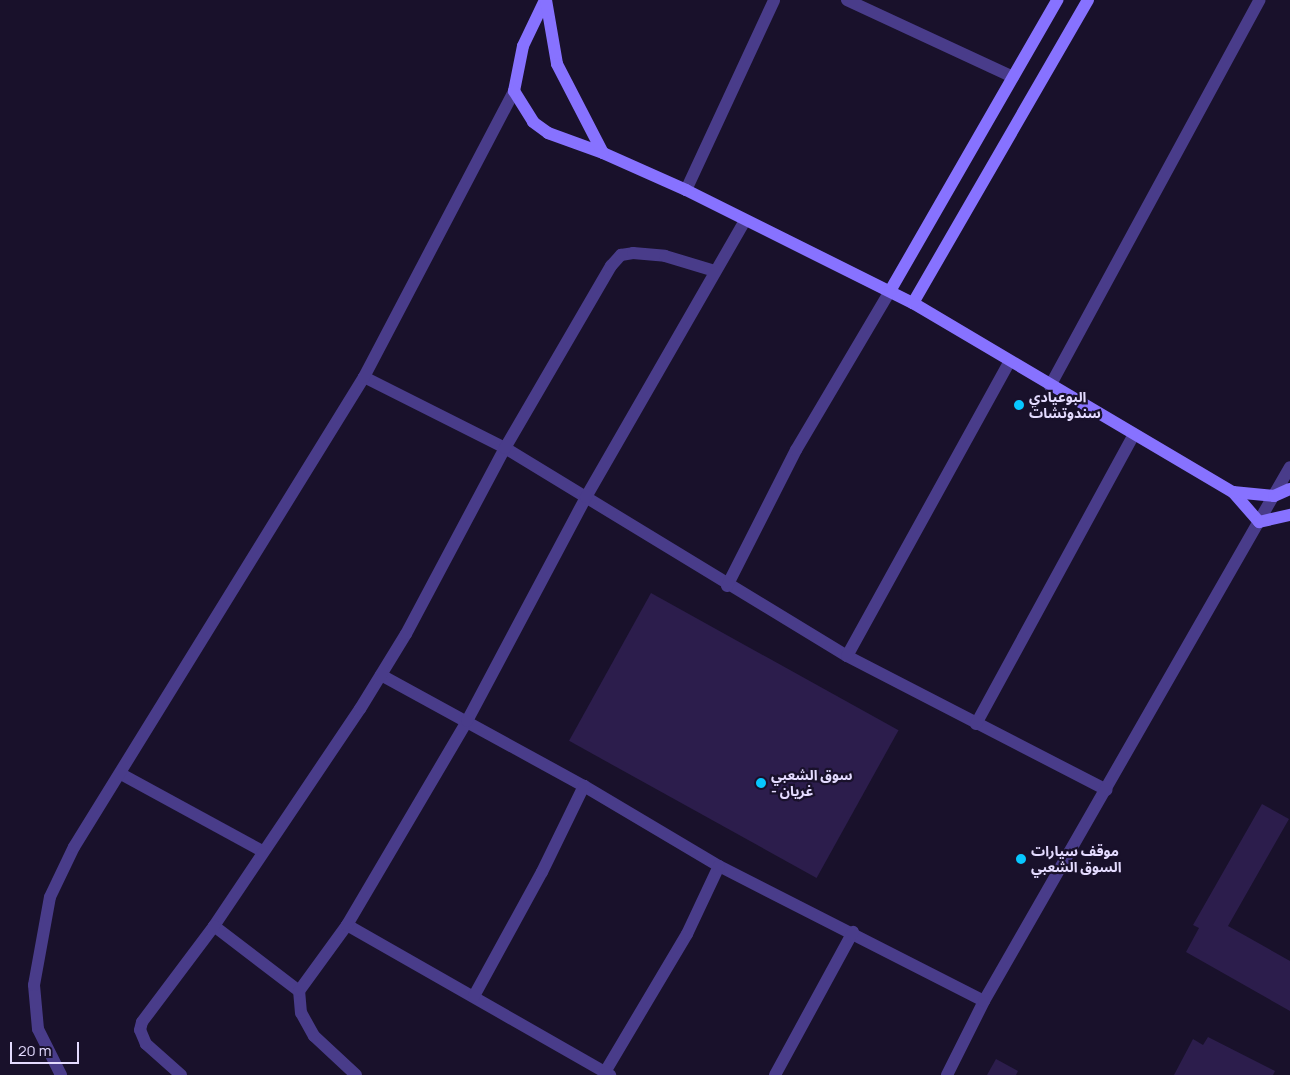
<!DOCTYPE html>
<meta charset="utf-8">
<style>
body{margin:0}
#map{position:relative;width:1290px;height:1075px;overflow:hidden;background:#19112b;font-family:Manrope,"Noto Sans Arabic",sans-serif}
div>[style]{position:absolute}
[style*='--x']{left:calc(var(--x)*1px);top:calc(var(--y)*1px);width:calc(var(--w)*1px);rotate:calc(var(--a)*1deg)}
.building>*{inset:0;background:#2c1d4c;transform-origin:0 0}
.minor>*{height:12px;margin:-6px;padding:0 6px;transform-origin:6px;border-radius:6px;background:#493c8a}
.secondary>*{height:12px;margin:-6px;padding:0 6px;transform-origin:6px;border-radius:6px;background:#8772ff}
.dots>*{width:14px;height:14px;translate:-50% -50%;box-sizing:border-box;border:2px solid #19112b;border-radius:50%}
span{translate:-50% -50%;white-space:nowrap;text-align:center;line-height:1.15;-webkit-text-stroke:4.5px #19112b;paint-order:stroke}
.poi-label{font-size:14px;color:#e4dbff;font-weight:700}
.left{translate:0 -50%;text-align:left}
.scale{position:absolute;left:10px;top:1042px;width:69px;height:22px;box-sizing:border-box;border:2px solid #e4dbff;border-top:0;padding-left:6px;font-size:15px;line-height:18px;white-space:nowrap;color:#e4dbff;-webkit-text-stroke:4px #19112b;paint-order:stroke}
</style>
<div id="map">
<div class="building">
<div style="left:651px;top:593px;width:283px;height:169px;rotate:29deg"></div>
<div style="clip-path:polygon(1262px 804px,1289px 819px,1228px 926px,1290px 961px,1290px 1011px,1186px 952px,1199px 928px,1193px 925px)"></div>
<div style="clip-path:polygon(1208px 1037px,1275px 1071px,1273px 1075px,1174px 1075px,1193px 1039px,1203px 1045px)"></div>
<div style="clip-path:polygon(996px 1059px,1018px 1071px,1016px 1075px,987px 1075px)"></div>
</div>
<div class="minor">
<div style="--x:847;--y:0;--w:183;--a:24.9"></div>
<div style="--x:686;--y:190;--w:209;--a:-65.1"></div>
<div style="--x:364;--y:377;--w:158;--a:26.7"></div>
<div style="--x:505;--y:448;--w:400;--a:31.3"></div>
<div style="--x:847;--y:656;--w:292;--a:27.3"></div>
<div style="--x:1050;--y:386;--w:439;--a:-61.5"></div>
<div style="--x:727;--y:586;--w:153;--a:-63.1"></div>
<div style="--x:796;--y:450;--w:185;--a:-59.4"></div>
<div style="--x:847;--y:656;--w:336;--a:-61.1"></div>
<div style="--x:381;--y:675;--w:231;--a:28.7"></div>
<div style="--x:584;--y:786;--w:157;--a:30.7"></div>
<div style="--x:719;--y:866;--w:297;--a:27"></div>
<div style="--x:976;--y:724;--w:330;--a:-61.4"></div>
<div style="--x:121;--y:774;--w:161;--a:28.6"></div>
<div style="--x:347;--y:925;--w:303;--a:29.7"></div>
<div style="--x:299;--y:991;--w:107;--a:-142.6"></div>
<div style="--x:214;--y:926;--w:262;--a:-56.1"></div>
<div style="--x:360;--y:709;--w:88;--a:-58.5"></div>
<div style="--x:406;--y:634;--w:211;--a:-62"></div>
<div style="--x:505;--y:448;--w:211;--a:-59.8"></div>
<div style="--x:611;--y:266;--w:15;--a:-48"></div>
<div style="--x:621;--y:255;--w:12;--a:-9"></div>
<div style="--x:633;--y:253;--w:32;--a:5"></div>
<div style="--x:665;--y:256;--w:52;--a:16.7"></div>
<div style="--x:474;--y:996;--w:141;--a:-61.3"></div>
<div style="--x:542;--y:872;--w:96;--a:-64"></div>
<div style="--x:605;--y:1072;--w:161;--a:-59.3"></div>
<div style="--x:687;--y:934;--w:75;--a:-64.8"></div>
<div style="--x:61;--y:1075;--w:51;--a:-116.6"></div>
<div style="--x:38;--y:1029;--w:44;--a:-95.2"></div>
<div style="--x:34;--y:985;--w:89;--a:-79.7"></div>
<div style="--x:50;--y:897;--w:55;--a:-64.4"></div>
<div style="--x:74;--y:847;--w:552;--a:-58.32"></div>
<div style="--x:364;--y:377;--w:323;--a:-62.3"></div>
<div style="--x:181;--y:1075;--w:47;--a:-138.5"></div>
<div style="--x:146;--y:1044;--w:15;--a:-113"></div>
<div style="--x:140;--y:1030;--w:8;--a:-76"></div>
<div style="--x:142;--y:1022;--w:120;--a:-53.1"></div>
<div style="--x:356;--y:1075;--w:57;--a:-137.1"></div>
<div style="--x:314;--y:1036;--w:26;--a:-119"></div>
<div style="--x:301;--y:1013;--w:22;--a:-95"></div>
<div style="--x:299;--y:991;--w:82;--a:-54"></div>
<div style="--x:347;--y:925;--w:237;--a:-59.5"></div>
<div style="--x:467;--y:721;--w:254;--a:-62"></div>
<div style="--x:586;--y:497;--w:319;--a:-60.1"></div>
<div style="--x:775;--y:1075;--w:163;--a:-61.4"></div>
<div style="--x:947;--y:1075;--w:83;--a:-63.4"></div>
<div style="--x:984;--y:1001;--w:615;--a:-60.19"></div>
</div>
<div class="secondary">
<div style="--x:545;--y:0;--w:51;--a:115.6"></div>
<div style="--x:523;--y:46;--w:46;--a:101.3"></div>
<div style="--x:514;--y:91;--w:36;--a:58"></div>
<div style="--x:533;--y:122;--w:19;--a:36"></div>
<div style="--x:548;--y:133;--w:59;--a:20"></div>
<div style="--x:603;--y:153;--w:91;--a:24"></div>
<div style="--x:686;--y:190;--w:254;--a:26.5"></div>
<div style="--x:913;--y:303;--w:372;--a:30.6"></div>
<div style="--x:1233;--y:492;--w:40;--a:49"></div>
<div style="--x:1259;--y:522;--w:32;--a:-13"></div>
<div style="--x:546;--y:0;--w:65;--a:80.2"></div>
<div style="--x:557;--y:64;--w:100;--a:62.7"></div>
<div style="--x:890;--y:291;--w:336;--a:-60.1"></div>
<div style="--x:913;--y:303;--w:350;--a:-60"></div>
<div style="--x:1233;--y:492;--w:41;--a:5.6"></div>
<div style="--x:1274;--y:496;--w:17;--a:-24"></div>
</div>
<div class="dots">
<div style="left:1019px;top:405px;background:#07c7ff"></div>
<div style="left:761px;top:783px;background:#07c7ff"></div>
<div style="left:1021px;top:859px;background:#07c7ff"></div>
</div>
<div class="poi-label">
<span class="left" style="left:1029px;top:405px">البوعيادي<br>سندوتشات</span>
<span class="left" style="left:771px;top:783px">سوق الشعبي<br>- غريان</span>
<span class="left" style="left:1031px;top:859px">موقف سيارات<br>السوق الشعبي</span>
</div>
<div class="scale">20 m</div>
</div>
